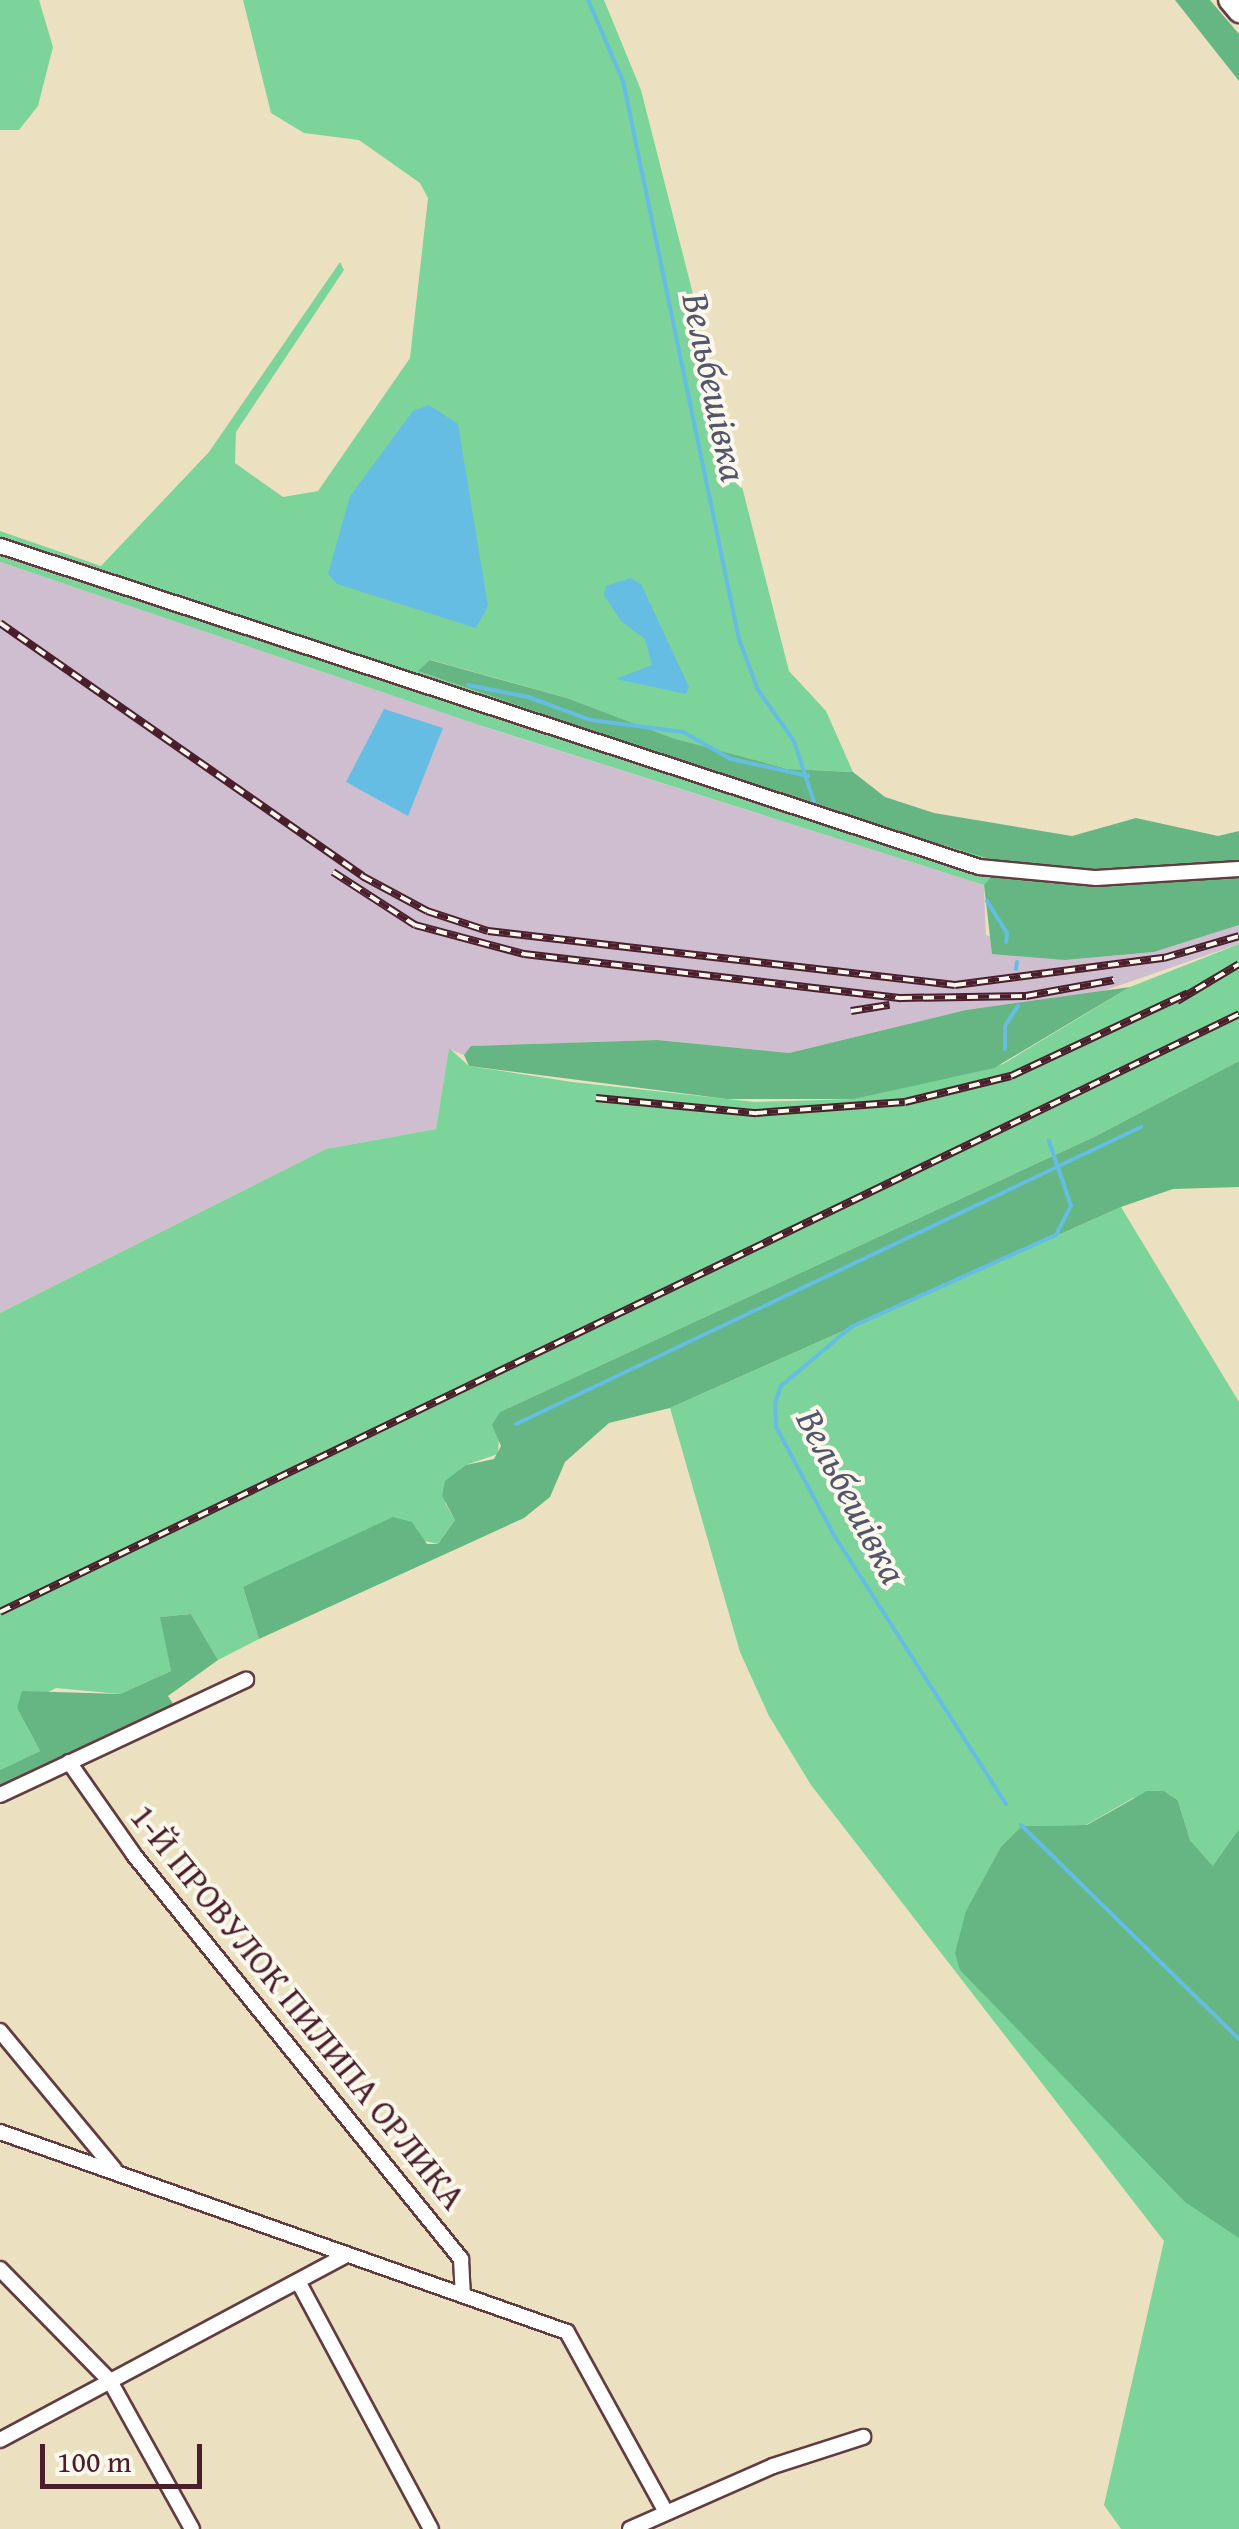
<!DOCTYPE html>
<meta charset="utf-8">
<style>
body{margin:0}
#map{position:relative;width:1239px;height:2529px;overflow:hidden;background:#ebe1c0;font-family:"Gentium Book Plus",serif}
div>[style]{position:absolute}
[style*='--x']{left:calc(var(--x)*1px);top:calc(var(--y)*1px);width:calc(var(--w)*1px);rotate:calc(var(--a)*1deg)}
.industrial>*{inset:0;background:#cebed0}
.green>*{inset:0;background:#7cd49a}
.forest>*{inset:0;background:#65b682}
.water>*{inset:0;background:#65bde3}
.stream>*{height:4px;margin:-2px;padding:0 2px;transform-origin:2px;border-radius:2px;background:#65bde3}
.roads{filter:drop-shadow(2px 0 #623c41) drop-shadow(-2px 0 #623c41) drop-shadow(0 2px #623c41) drop-shadow(0 -2px #623c41)}
.minor>*{height:14px;margin:-7px;padding:0 7px;transform-origin:7px;border-radius:7px;background:#fff}
.highway>*{height:20px;margin:-10px;padding:0 10px;transform-origin:10px;border-radius:10px;background:#fff}
.rail>*{height:8px;margin-top:-4px;transform-origin:0;background:repeating-linear-gradient(90deg,#fbf7ec 0 11px,#4a1f2b 0 22px);box-sizing:border-box;border-block:2px solid #4a1f2b}
span{translate:-50% -50%;white-space:nowrap;text-align:center;line-height:1.15;-webkit-text-stroke:8px #fbf7ec;paint-order:stroke}
.street-label{font-size:35px;color:#4a1f2b}
.water-label{font-size:38px;color:#53566b;font-style:italic}
.scale{position:absolute;left:40px;top:2444px;width:162px;height:45px;box-sizing:border-box;border:5px solid #4a1f2b;border-top:0;padding-left:12px;font-size:30px;line-height:35px;white-space:nowrap;color:#4a1f2b;-webkit-text-stroke:8px #fbf7ec;paint-order:stroke}
</style>
<div id="map">
<div class="industrial">
<div style="clip-path:polygon(0 562px,491px 729px,984px 885px,986px 935px,1065px 960px,1154px 952px,1239px 925px,1239px 944px,1083px 998px,966px 1010px,789px 1053px,657px 1040px,472px 1046px,464px 1055px,449px 1049px,436px 1129px,326px 1149px,0 1313px)"></div>
</div>
<div class="green">
<div style="clip-path:polygon(0 0,39px 0,53px 47px,38px 106px,19px 130px,0 130px)"></div>
<div style="clip-path:polygon(243px 0,604px 0,641px 90px,789px 671px,826px 711px,853px 772px,788px 769px,671px 738px,567px 698px,431px 660px,419px 671px,837px 815px,1006px 863px,1004px 872px,984px 885px,479px 725px,0 562px,0 531px,101px 566px,209px 452px,340px 262px,344px 270px,236px 432px,235px 463px,283px 497px,318px 491px,410px 358px,428px 198px,420px 183px,359px 140px,304px 133px,271px 113px)"></div>
<div style="clip-path:polygon(1239px 944px,1239px 1061px,1094px 1137px,500px 1412px,498px 1454px,466px 1465px,445px 1503px,455px 1520px,438px 1544px,421px 1540px,416px 1527px,243px 1587px,259px 1639px,218px 1660px,191px 1614px,161px 1617px,171px 1671px,120px 1694px,56px 1688px,17px 1708px,40px 1751px,0 1770px,0 1313px,326px 1149px,436px 1129px,449px 1048px,469px 1066px,572px 1082px,755px 1102px,854px 1099px,1003px 1064px,1130px 987px)"></div>
<div style="clip-path:polygon(1121px 1207px,1239px 1402px,1239px 1829px,1214px 1867px,1190px 1840px,1178px 1801px,1133px 1798px,1086px 1825px,1022px 1826px,1239px 2179px,1239px 2529px,1121px 2529px,1104px 2505px,1164px 2241px,811px 1785px,769px 1716px,740px 1652px,670px 1408px)"></div>
</div>
<div class="forest">
<div style="clip-path:polygon(1175px 0,1210px 0,1239px 34px,1239px 81px)"></div>
<div style="clip-path:polygon(430px 660px,567px 698px,672px 738px,788px 769px,853px 772px,885px 797px,934px 813px,1072px 836px,1136px 818px,1218px 836px,1239px 831px,1239px 925px,1154px 952px,1065px 960px,992px 954px,984px 885px,1005px 863px,837px 815px,418px 671px)"></div>
<div style="clip-path:polygon(1130px 987px,994px 1068px,854px 1099px,727px 1099px,469px 1066px,464px 1055px,471px 1046px,657px 1040px,789px 1053px,966px 1010px)"></div>
<div style="clip-path:polygon(1239px 1061px,1239px 1187px,1173px 1189px,1121px 1207px,670px 1408px,609px 1423px,565px 1462px,550px 1497px,524px 1518px,259px 1639px,243px 1587px,393px 1517px,412px 1522px,427px 1544px,438px 1544px,455px 1520px,442px 1496px,445px 1481px,466px 1465px,494px 1459px,501px 1446px,492px 1425px,500px 1412px,1094px 1137px)"></div>
<div style="clip-path:polygon(191px 1614px,218px 1660px,168px 1696px,178px 1712px,0 1795px,0 1770px,40px 1751px,17px 1708px,22px 1691px,120px 1694px,171px 1671px,160px 1617px)"></div>
<div style="clip-path:polygon(1147px 1791px,1164px 1791px,1178px 1801px,1190px 1840px,1213px 1866px,1239px 1829px,1239px 2238px,1185px 2202px,960px 1970px,955px 1953px,966px 1911px,1001px 1847px,1022px 1826px,1087px 1825px)"></div>
</div>
<div class="water">
<div style="clip-path:polygon(429px 405px,458px 424px,488px 606px,476px 628px,337px 584px,328px 574px,350px 496px,413px 411px)"></div>
<div style="clip-path:polygon(630px 578px,641px 584px,689px 687px,686px 694px,616px 679px,652px 665px,645px 639px,621px 621px,604px 595px,606px 586px)"></div>
<div style="clip-path:polygon(384px 709px,443px 728px,408px 816px,346px 782px)"></div>
</div>
<div class="stream">
<div style="--x:588;--y:0;--w:88;--a:66.6"></div>
<div style="--x:623;--y:81;--w:570;--a:78.26"></div>
<div style="--x:739;--y:639;--w:54;--a:69.6"></div>
<div style="--x:758;--y:690;--w:62;--a:54.8"></div>
<div style="--x:794;--y:741;--w:71;--a:71.8"></div>
<div style="--x:468;--y:685;--w:61;--a:11.3"></div>
<div style="--x:528;--y:697;--w:67;--a:20.1"></div>
<div style="--x:591;--y:720;--w:93;--a:7.4"></div>
<div style="--x:683;--y:732;--w:55;--a:29.4"></div>
<div style="--x:731;--y:759;--w:79;--a:12.4"></div>
<div style="--x:987;--y:901;--w:38;--a:58"></div>
<div style="--x:1007;--y:933;--w:9;--a:96"></div>
<div style="--x:1016;--y:969;--w:7;--a:-82"></div>
<div style="--x:1005;--y:1049;--w:23;--a:-90"></div>
<div style="--x:1005;--y:1026;--w:24;--a:-57"></div>
<div style="--x:516;--y:1424;--w:692;--a:-25.42"></div>
<div style="--x:1006;--y:1804;--w:319;--a:-122.6"></div>
<div style="--x:834;--y:1535;--w:123;--a:-118.2"></div>
<div style="--x:776;--y:1427;--w:24;--a:-92"></div>
<div style="--x:775;--y:1403;--w:18;--a:-71"></div>
<div style="--x:781;--y:1386;--w:92;--a:-40.1"></div>
<div style="--x:851;--y:1327;--w:225;--a:-24.2"></div>
<div style="--x:1056;--y:1235;--w:33;--a:-63"></div>
<div style="--x:1071;--y:1206;--w:69;--a:-108.7"></div>
<div style="--x:1021;--y:1825;--w:305;--a:44.5"></div>
</div>
<div class="roads">
<div class="minor">
<div style="--x:0;--y:546;--w:1030;--a:18.15"></div>
<div style="--x:979;--y:867;--w:118;--a:5.4"></div>
<div style="--x:1096;--y:878;--w:143;--a:-3.6"></div>
<div style="--x:69;--y:1762;--w:113;--a:55"></div>
<div style="--x:134;--y:1855;--w:520;--a:51.01"></div>
<div style="--x:461;--y:2259;--w:34;--a:87"></div>
<div style="--x:0;--y:1795;--w:272;--a:-25.1"></div>
<div style="--x:0;--y:2031;--w:179;--a:50.4"></div>
<div style="--x:0;--y:2132;--w:601;--a:19.43"></div>
<div style="--x:567;--y:2332;--w:205;--a:61.2"></div>
<div style="--x:0;--y:2269;--w:157;--a:45.5"></div>
<div style="--x:110;--y:2381;--w:169;--a:61"></div>
<div style="--x:299;--y:2283;--w:279;--a:61.8"></div>
<div style="--x:0;--y:2440;--w:391;--a:-28.1"></div>
<div style="--x:630;--y:2529;--w:156;--a:-23.8"></div>
<div style="--x:773;--y:2466;--w:95;--a:-17.9"></div>
</div>
<div class="highway">
<div style="--x:1229;--y:0;--w:16;--a:50"></div>
</div>
</div>
<div class="rail">
<div style="--x:0;--y:623;--w:442;--a:34.9"></div>
<div style="--x:362;--y:876;--w:74;--a:28.3"></div>
<div style="--x:427;--y:911;--w:64;--a:18.2"></div>
<div style="--x:488;--y:931;--w:470;--a:6.6"></div>
<div style="--x:955;--y:985;--w:211;--a:-7.4"></div>
<div style="--x:1164;--y:958;--w:78;--a:-16.3"></div>
<div style="--x:333;--y:872;--w:98;--a:32.9"></div>
<div style="--x:415;--y:925;--w:113;--a:14.9"></div>
<div style="--x:524;--y:954;--w:380;--a:6.7"></div>
<div style="--x:901;--y:998;--w:125;--a:-0.9"></div>
<div style="--x:1026;--y:996;--w:89;--a:-10.3"></div>
<div style="--x:1177;--y:1001;--w:72;--a:-30.8"></div>
<div style="--x:851;--y:1011;--w:39;--a:-9"></div>
<div style="--x:596;--y:1098;--w:161;--a:5.4"></div>
<div style="--x:756;--y:1113;--w:149;--a:-4.2"></div>
<div style="--x:905;--y:1102;--w:109;--a:-13.8"></div>
<div style="--x:1011;--y:1076;--w:195;--a:-25.1"></div>
<div style="--x:0;--y:1612;--w:1376;--a:-25.76"></div>
</div>
<div class="street-label">
<span style="left:298px;top:2007px;rotate:51deg">1-Й ПРОВУЛОК ПИЛИПА ОРЛИКА</span>
</div>
<div class="water-label">
<span style="left:715px;top:387px;rotate:78deg">Вельбешівка</span>
<span style="left:852px;top:1496px;rotate:62deg">Вельбешівка</span>
</div>
<div class="scale">100 m</div>
</div>
